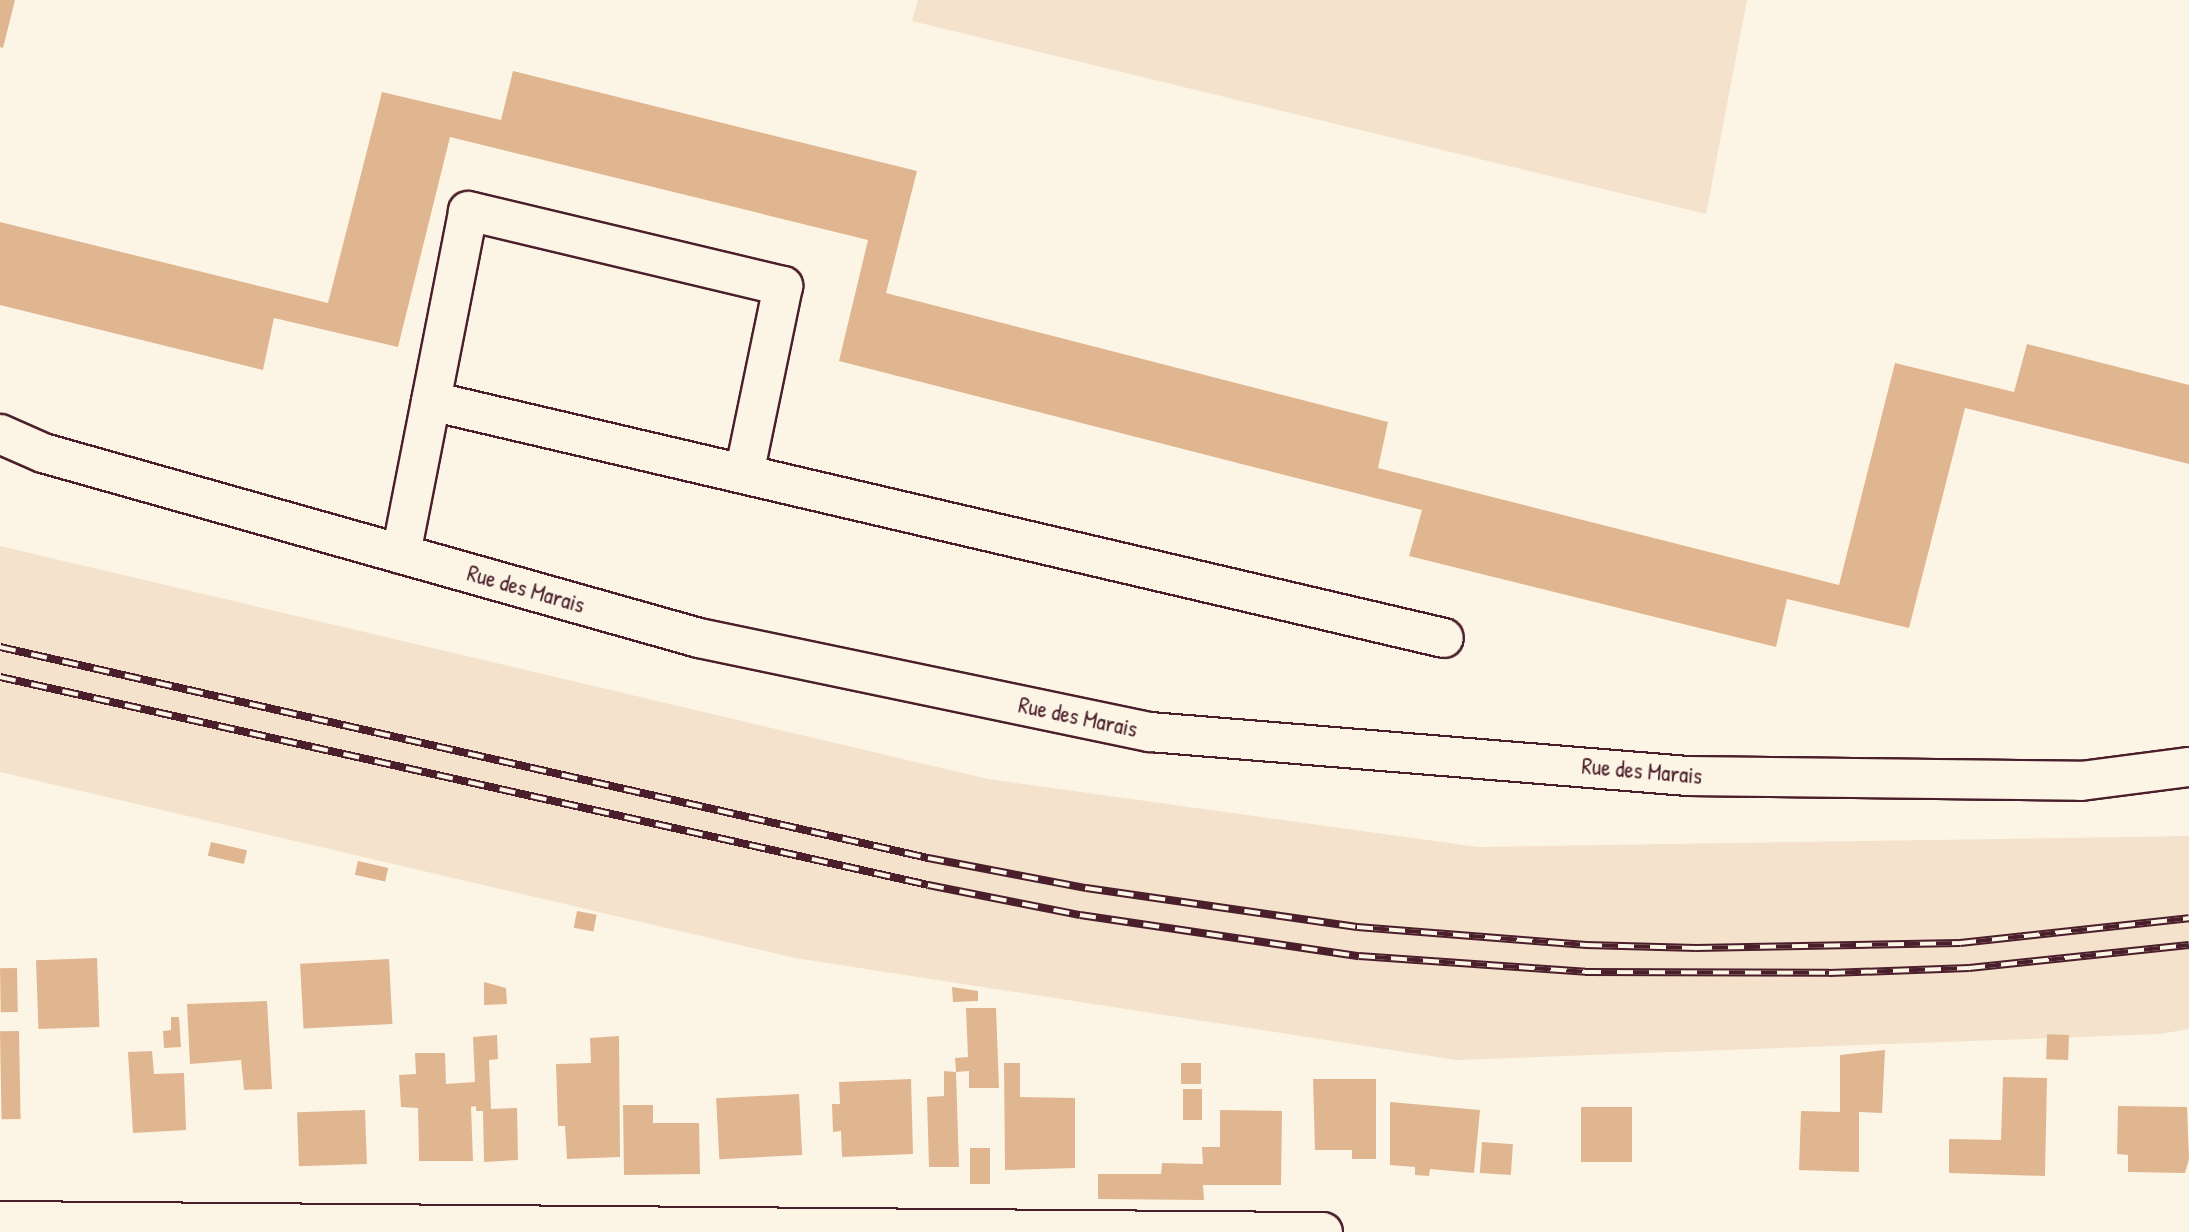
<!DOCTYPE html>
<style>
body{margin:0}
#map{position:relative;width:2189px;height:1232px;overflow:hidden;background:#fcf5e5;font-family:"Patrick Hand",sans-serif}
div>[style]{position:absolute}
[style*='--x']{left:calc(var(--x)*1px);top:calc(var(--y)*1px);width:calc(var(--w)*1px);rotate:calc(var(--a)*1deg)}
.built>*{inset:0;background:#f4e2cc}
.building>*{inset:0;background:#e0b690;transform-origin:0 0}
.roads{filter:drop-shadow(2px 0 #4a1f2b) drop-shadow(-2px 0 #4a1f2b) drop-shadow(0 2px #4a1f2b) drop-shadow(0 -2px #4a1f2b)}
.minor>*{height:38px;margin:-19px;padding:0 19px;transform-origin:19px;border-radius:19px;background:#fcf5e5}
.rail>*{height:8px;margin-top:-4px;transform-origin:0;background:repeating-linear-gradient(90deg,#fcf5e5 0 16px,#4a1f2b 0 32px);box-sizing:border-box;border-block:2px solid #4a1f2b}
span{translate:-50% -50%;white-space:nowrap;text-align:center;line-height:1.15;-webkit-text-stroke:6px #fcf5e5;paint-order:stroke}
.street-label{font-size:23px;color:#4a1f2b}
</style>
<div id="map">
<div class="built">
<div style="clip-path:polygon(918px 0,1747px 0,1706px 214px,912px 21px)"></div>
<div style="clip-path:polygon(0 546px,988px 779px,1478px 847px,2189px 836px,2189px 1029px,2160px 1034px,1456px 1060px,795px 958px,0 772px)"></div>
</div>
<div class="building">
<div style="clip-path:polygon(0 0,15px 0,3px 48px,0 47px)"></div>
<div style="clip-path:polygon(513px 71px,917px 171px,886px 293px,1388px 422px,1378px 468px,1839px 585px,1895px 363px,2014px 392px,2027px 344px,2189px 385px,2189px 464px,1965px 408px,1909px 628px,1787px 599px,1776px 647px,1409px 556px,1422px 510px,839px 361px,868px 240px,450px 137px,398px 347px,274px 318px,263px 370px,0 305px,0 222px,328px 303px,382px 92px,501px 120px)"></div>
<div style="left:211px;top:842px;width:37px;height:14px;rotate:13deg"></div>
<div style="left:358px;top:861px;width:31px;height:14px;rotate:13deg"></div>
<div style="left:577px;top:911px;width:20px;height:17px;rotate:11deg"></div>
<div style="left:97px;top:958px;width:69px;height:61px;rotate:88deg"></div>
<div style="left:389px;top:959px;width:65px;height:89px;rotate:87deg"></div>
<div style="left:17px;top:968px;width:44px;height:17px;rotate:89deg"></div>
<div style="clip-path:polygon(484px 982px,506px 988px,507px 1004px,484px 1005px)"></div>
<div style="clip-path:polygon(952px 987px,978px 991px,978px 1001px,953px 1002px)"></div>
<div style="clip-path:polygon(267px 1001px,272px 1089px,244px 1090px,241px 1060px,190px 1064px,187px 1004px)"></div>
<div style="clip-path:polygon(966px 1008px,996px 1008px,999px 1088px,969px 1088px,969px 1071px,956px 1072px,955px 1058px,968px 1057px)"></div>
<div style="clip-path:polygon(171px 1017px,179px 1017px,181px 1047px,164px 1048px,163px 1031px,171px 1030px)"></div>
<div style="left:19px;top:1031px;width:88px;height:19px;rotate:89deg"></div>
<div style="clip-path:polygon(497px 1035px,498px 1059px,489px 1060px,491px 1109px,517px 1108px,518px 1160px,484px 1162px,483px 1111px,476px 1111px,476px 1106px,471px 1107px,473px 1161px,419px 1161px,418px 1108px,401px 1107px,399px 1075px,416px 1074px,415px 1053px,445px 1053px,446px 1084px,475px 1082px,473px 1037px)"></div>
<div style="left:2069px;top:1035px;width:25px;height:22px;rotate:92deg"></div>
<div style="clip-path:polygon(619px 1036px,620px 1157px,567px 1159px,565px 1126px,558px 1126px,556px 1064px,591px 1063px,590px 1038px)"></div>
<div style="clip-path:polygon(1885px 1050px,1882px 1113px,1859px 1112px,1859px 1172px,1799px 1170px,1801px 1111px,1840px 1112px,1840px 1055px)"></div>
<div style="clip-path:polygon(152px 1051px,154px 1074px,184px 1073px,186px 1130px,133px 1133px,128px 1052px)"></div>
<div style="clip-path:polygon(1004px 1063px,1020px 1063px,1020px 1097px,1075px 1098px,1075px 1168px,1005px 1170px)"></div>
<div style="left:1181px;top:1063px;width:20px;height:21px"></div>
<div style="clip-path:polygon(944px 1071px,956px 1072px,959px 1167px,929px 1167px,927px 1097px,944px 1096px)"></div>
<div style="clip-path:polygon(2003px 1077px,2047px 1078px,2045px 1176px,1949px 1173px,1949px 1139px,2001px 1140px)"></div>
<div style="clip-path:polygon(911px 1079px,913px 1154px,842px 1157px,841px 1131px,833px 1132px,832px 1104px,840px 1104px,839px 1082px)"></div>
<div style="clip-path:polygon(1313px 1079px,1376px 1079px,1376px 1159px,1352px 1159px,1352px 1150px,1315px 1150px)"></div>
<div style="left:1183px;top:1089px;width:19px;height:31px"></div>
<div style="left:799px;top:1094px;width:61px;height:83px;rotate:87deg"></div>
<div style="clip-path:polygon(1390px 1102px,1480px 1110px,1474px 1173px,1430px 1169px,1429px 1176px,1415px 1175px,1415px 1167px,1390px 1165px)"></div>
<div style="clip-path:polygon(623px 1105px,653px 1105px,653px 1123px,699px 1123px,700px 1174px,624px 1175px)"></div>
<div style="clip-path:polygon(2118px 1106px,2187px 1107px,2189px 1159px,2185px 1173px,2128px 1172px,2128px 1155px,2117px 1154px)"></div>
<div style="left:1581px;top:1107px;width:51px;height:55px"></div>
<div style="left:365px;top:1110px;width:54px;height:68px;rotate:88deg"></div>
<div style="clip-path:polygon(1220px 1110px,1282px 1111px,1281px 1185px,1203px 1185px,1204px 1200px,1098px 1199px,1098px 1174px,1161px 1174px,1162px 1163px,1203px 1164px,1202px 1147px,1220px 1147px)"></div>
<div style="left:1482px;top:1142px;width:31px;height:31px;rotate:4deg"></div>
<div style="left:970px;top:1148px;width:20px;height:36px"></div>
</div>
<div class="roads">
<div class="minor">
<div style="--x:431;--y:401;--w:1040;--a:13.17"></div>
<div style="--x:0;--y:434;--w:47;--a:23.8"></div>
<div style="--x:43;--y:453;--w:682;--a:15.75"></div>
<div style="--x:699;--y:638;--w:461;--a:11.8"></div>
<div style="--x:1150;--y:732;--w:540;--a:4.68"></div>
<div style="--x:1688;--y:776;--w:393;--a:0.7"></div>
<div style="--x:2081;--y:781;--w:109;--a:-7.4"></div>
<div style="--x:401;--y:554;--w:349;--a:-78.9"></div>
<div style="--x:468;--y:211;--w:324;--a:13.4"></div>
<div style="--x:783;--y:286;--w:192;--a:101.7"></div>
<div style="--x:0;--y:1221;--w:1323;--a:0.48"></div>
</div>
</div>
<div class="rail">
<div style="--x:0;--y:647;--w:952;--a:12.81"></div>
<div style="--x:928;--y:858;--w:161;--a:10.8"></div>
<div style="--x:1086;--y:888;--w:274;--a:8.2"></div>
<div style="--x:1357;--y:927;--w:230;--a:4.5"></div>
<div style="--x:1586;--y:945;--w:110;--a:1.6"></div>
<div style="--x:1696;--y:948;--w:264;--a:-1.1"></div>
<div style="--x:1960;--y:943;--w:230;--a:-6.2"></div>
<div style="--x:0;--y:677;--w:951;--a:12.63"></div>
<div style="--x:928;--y:885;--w:155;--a:11.2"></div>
<div style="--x:1080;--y:915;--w:282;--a:8.4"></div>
<div style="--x:1359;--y:956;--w:227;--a:4"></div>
<div style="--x:1585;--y:972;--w:244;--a:0.2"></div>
<div style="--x:1829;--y:973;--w:140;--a:-2"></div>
<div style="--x:1969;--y:968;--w:221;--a:-6"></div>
</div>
<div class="street-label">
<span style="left:526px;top:589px;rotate:16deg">Rue des Marais</span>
<span style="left:1078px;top:717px;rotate:12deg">Rue des Marais</span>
<span style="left:1642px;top:771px;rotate:5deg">Rue des Marais</span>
</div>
</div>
